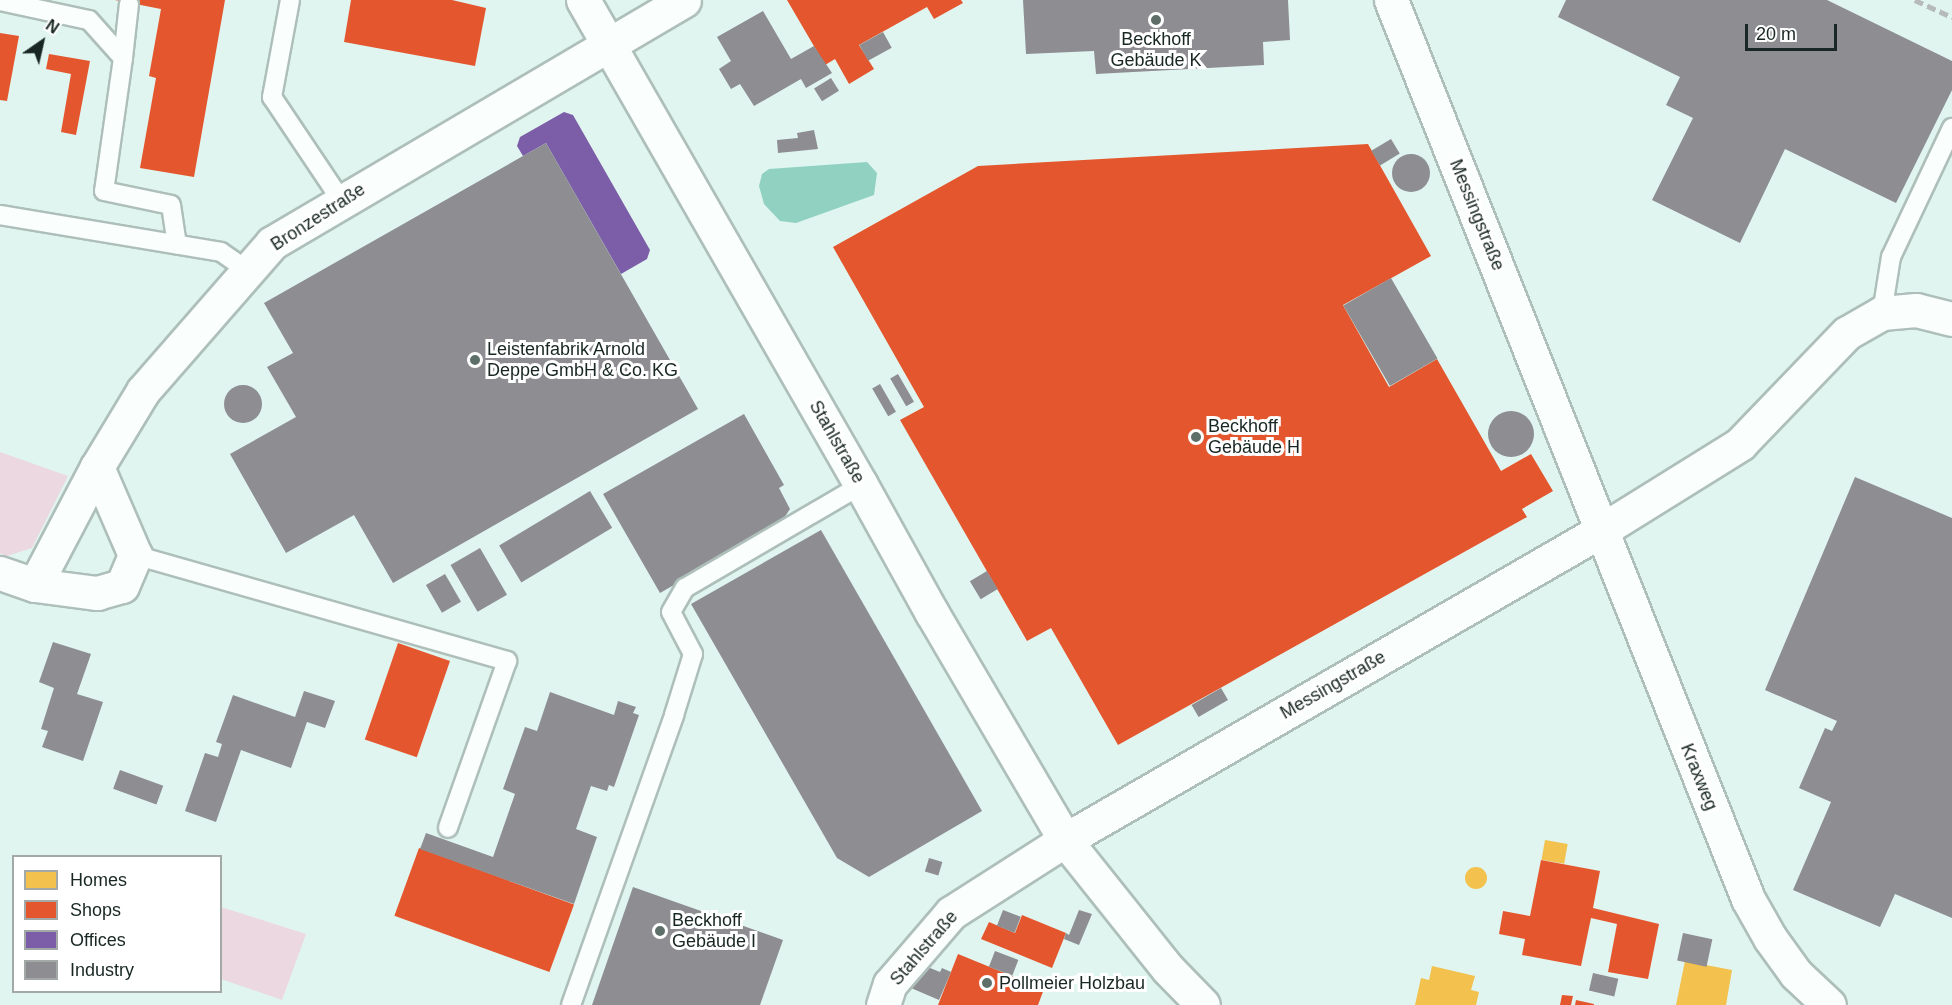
<!DOCTYPE html>
<meta charset="utf-8">
<style>
body{margin:0}
#map{position:relative;width:1952px;height:1005px;overflow:hidden;background:#e0f5ef;font-family:Arial,sans-serif}
div>[style]{position:absolute}
[style*='--x']{left:calc(var(--x)*1px);top:calc(var(--y)*1px);width:calc(var(--w)*1px);rotate:calc(var(--a)*1deg)}
.green>*{inset:0;background:#ecd8e0}
.water>*{inset:0;background:#90d1c2}
.homes>*{inset:0;background:#f2c14e;transform-origin:0 0}
.round{border-radius:50%}
.shops>*{inset:0;background:#e4572e;transform-origin:0 0}
.offices>*{inset:0;background:#7b5ea7}
.industry>*{inset:0;background:#8d8d92;transform-origin:0 0}
.roads{filter:drop-shadow(2px 0 #aebfba) drop-shadow(-2px 0 #aebfba) drop-shadow(0 2px #aebfba) drop-shadow(0 -2px #aebfba)}
.lane>*{height:18px;margin:-9px;padding:0 9px;transform-origin:9px;border-radius:9px;background:#fafefd}
.street>*{height:33px;margin:-16.5px;padding:0 16.5px;transform-origin:16.5px;border-radius:16.5px;background:#fafefd}
.rail>*{height:4.5px;margin-top:-2.25px;transform-origin:0;background:repeating-linear-gradient(90deg,#b6bbb9 0 9px,transparent 0 13.5px)}
.dots>*{width:16px;height:16px;translate:-50% -50%;box-sizing:border-box;border:3px solid #fff;border-radius:50%}
span{translate:-50% -50%;white-space:nowrap;text-align:center;line-height:1.15;-webkit-text-stroke:6px #fff;paint-order:stroke}
.poi-label{font-size:18px;color:#182723}
.left{translate:0 -50%;text-align:left}
.street-label{font-size:18px;color:#182723}
.legend{position:absolute;left:12px;top:855px;width:210px;height:138px;box-sizing:border-box;background:#fff;border:2px solid #a3a9a7;margin:0;padding:8px 10px;list-style:none;font-size:18px;color:#182723}
.legend li{display:flex;align-items:center;gap:12px;height:30px}
.legend b{width:30px;border:2px solid #a3a9a7}
.north{position:absolute;left:12px;top:12px;width:60px;height:60px;-webkit-text-stroke:4px #fff;paint-order:stroke;rotate:34deg;font-size:16px;font-weight:700;line-height:24px;text-align:center;color:#182723}
.north::after{content:'';display:block;margin:auto;width:21px;height:27px;background:#182723;clip-path:polygon(50% 0,100% 100%,50% 72%,0 100%)}
.scale{position:absolute;left:1745px;top:24px;width:92px;height:27px;box-sizing:border-box;border:3px solid #182723;border-top:0;padding-left:8px;font-size:18px;line-height:21px;white-space:nowrap;color:#182723;-webkit-text-stroke:4px #fff;paint-order:stroke}
</style>
<div id="map">
<div class="green">
<div style="clip-path:polygon(0 452px,68px 476px,32px 548px,7px 556px,0 554px)"></div>
<div style="clip-path:polygon(221px 907px,306px 934px,282px 1000px,221px 979px)"></div>
</div>
<div class="water">
<div style="clip-path:polygon(867px 162px,877px 173px,874px 195px,796px 223px,780px 221px,764px 204px,759px 186px,762px 174px,769px 169px)"></div>
</div>
<div class="homes">
<div style="left:1545px;top:840px;width:23px;height:20px;rotate:10deg"></div>
<div class="round" style="left:1465px;top:867px;width:22px;height:22px"></div>
<div style="clip-path:polygon(1685px 961px,1732px 970px,1726px 1005px,1676px 1005px)"></div>
<div style="clip-path:polygon(1432px 966px,1475px 976px,1471px 990px,1479px 992px,1476px 1005px,1415px 1005px,1421px 978px,1429px 980px)"></div>
</div>
<div class="shops">
<div style="clip-path:polygon(115px 0,225px 0,194px 177px,140px 168px,156px 78px,149px 76px,161px 9px)"></div>
<div style="clip-path:polygon(351px 0,452px 0,486px 8px,475px 66px,344px 42px)"></div>
<div style="clip-path:polygon(787px 0,961px 0,963px 3px,934px 19px,927px 7px,859px 45px,874px 69px,849px 84px,835px 59px,825px 65px)"></div>
<div style="clip-path:polygon(0 33px,19px 36px,7px 101px,0 100px)"></div>
<div style="clip-path:polygon(49px 54px,90px 61px,76px 135px,61px 132px,71px 74px,46px 69px)"></div>
<div style="clip-path:polygon(1368px 144px,1431px 256px,1343px 305px,1389px 387px,1437px 359px,1501px 471px,1531px 454px,1553px 491px,1522px 509px,1527px 517px,1118px 745px,1051px 628px,1027px 641px,900px 420px,924px 407px,833px 247px,978px 166px)"></div>
<div style="left:398px;top:643px;width:55px;height:102px;rotate:19deg"></div>
<div style="left:419px;top:848px;width:165px;height:72px;rotate:20deg"></div>
<div style="clip-path:polygon(1541px 860px,1600px 871px,1593px 908px,1659px 924px,1648px 979px,1608px 972px,1617px 924px,1591px 918px,1581px 966px,1522px 955px,1525px 939px,1499px 934px,1503px 911px,1530px 916px)"></div>
<div style="clip-path:polygon(1022px 915px,1066px 933px,1052px 968px,981px 939px,989px 922px,1015px 933px)"></div>
<div style="clip-path:polygon(958px 954px,1044px 989px,1038px 1005px,938px 1005px)"></div>
<div style="clip-path:polygon(1562px 995px,1573px 996px,1571px 1005px,1560px 1005px)"></div>
<div style="clip-path:polygon(1576px 1000px,1594px 1004px,1594px 1005px,1575px 1005px)"></div>
</div>
<div class="offices">
<div style="clip-path:polygon(564px 112px,573px 115px,650px 250px,647px 259px,621px 274px,546px 143px,523px 156px,517px 146px,520px 137px)"></div>
</div>
<div class="industry">
<div style="clip-path:polygon(1023px 0,1288px 0,1290px 40px,1263px 42px,1264px 65px,1096px 74px,1094px 51px,1026px 54px)"></div>
<div style="clip-path:polygon(1566px 0,1827px 0,1952px 61px,1952px 90px,1896px 203px,1785px 149px,1740px 243px,1652px 200px,1693px 118px,1666px 105px,1680px 77px,1558px 17px)"></div>
<div style="clip-path:polygon(763px 11px,791px 59px,814px 46px,832px 73px,806px 88px,801px 79px,754px 106px,740px 84px,731px 89px,719px 69px,731px 61px,717px 37px)"></div>
<div style="left:883px;top:32px;width:18px;height:27px;rotate:61deg"></div>
<div style="left:831px;top:78px;width:15px;height:20px;rotate:58deg"></div>
<div style="clip-path:polygon(814px 130px,818px 149px,778px 153px,777px 140px,798px 138px,797px 133px)"></div>
<div style="left:1391px;top:139px;width:17px;height:23px;rotate:59deg"></div>
<div style="clip-path:polygon(546px 143px,698px 409px,393px 583px,354px 515px,286px 553px,230px 454px,296px 417px,267px 367px,293px 353px,264px 303px)"></div>
<div class="round" style="left:1392px;top:154px;width:38px;height:38px"></div>
<div style="left:1391px;top:278px;width:93px;height:55px;rotate:60deg"></div>
<div style="left:898px;top:374px;width:32px;height:9px;rotate:60deg"></div>
<div style="left:880px;top:384px;width:32px;height:9px;rotate:60deg"></div>
<div class="round" style="left:224px;top:385px;width:38px;height:38px"></div>
<div class="round" style="left:1488px;top:411px;width:46px;height:46px"></div>
<div style="clip-path:polygon(744px 414px,784px 485px,779px 488px,790px 509px,780px 524px,660px 593px,603px 494px)"></div>
<div style="clip-path:polygon(1855px 477px,1952px 518px,1952px 918px,1895px 894px,1880px 927px,1793px 890px,1831px 802px,1799px 788px,1825px 728px,1832px 731px,1837px 721px,1765px 690px)"></div>
<div style="left:590px;top:491px;width:43px;height:106px;rotate:59deg"></div>
<div style="clip-path:polygon(821px 530px,982px 811px,869px 877px,837px 858px,691px 604px)"></div>
<div style="left:480px;top:548px;width:54px;height:34px;rotate:60deg"></div>
<div style="left:987px;top:571px;width:21px;height:20px;rotate:59deg"></div>
<div style="left:445px;top:574px;width:32px;height:22px;rotate:60deg"></div>
<div style="clip-path:polygon(53px 642px,91px 654px,77px 694px,103px 702px,83px 761px,42px 747px,48px 731px,41px 729px,54px 688px,39px 682px)"></div>
<div style="left:1221px;top:688px;width:14px;height:34px;rotate:60deg"></div>
<div style="clip-path:polygon(304px 691px,335px 701px,325px 728px,307px 722px,291px 768px,241px 750px,216px 822px,185px 811px,205px 753px,218px 757px,222px 744px,216px 742px,233px 695px,295px 717px)"></div>
<div style="clip-path:polygon(550px 692px,614px 715px,618px 701px,636px 707px,633px 713px,639px 715px,614px 787px,609px 785px,607px 791px,591px 786px,576px 829px,597px 837px,574px 904px,420px 849px,426px 833px,493px 857px,515px 794px,503px 789px,525px 727px,537px 731px)"></div>
<div style="left:120px;top:770px;width:46px;height:20px;rotate:20deg"></div>
<div style="left:929px;top:858px;width:14px;height:14px;rotate:17deg"></div>
<div style="clip-path:polygon(633px 887px,783px 940px,760px 1005px,592px 1005px)"></div>
<div style="left:1003px;top:910px;width:19px;height:17px;rotate:21deg"></div>
<div style="clip-path:polygon(1079px 910px,1092px 914px,1079px 945px,1064px 939px,1066px 933px,1069px 935px)"></div>
<div style="left:1683px;top:933px;width:30px;height:28px;rotate:12deg"></div>
<div style="left:995px;top:951px;width:25px;height:17px;rotate:21deg"></div>
<div style="clip-path:polygon(925px 966px,940px 972px,942px 968px,951px 972px,939px 1000px,911px 988px,916px 975px,921px 977px)"></div>
<div style="left:1593px;top:973px;width:26px;height:18px;rotate:13deg"></div>
</div>
<div class="roads">
<div class="lane">
<div style="--x:290;--y:0;--w:99;--a:100.5"></div>
<div style="--x:272;--y:97;--w:124;--a:56.2"></div>
<div style="--x:0;--y:1;--w:91;--a:12.1"></div>
<div style="--x:89;--y:20;--w:51;--a:48.2"></div>
<div style="--x:123;--y:58;--w:134;--a:98.1"></div>
<div style="--x:104;--y:191;--w:68;--a:11.8"></div>
<div style="--x:171;--y:205;--w:40;--a:81.5"></div>
<div style="--x:123;--y:58;--w:54;--a:-83.7"></div>
<div style="--x:0;--y:215;--w:224;--a:9.5"></div>
<div style="--x:221;--y:252;--w:33;--a:35"></div>
<div style="--x:1882;--y:313;--w:57;--a:-80.9"></div>
<div style="--x:1891;--y:257;--w:143;--a:-64.7"></div>
<div style="--x:135;--y:555;--w:387;--a:15.9"></div>
<div style="--x:507;--y:661;--w:177;--a:109.5"></div>
<div style="--x:571;--y:1005;--w:308;--a:-70.4"></div>
<div style="--x:674;--y:715;--w:64;--a:-72.7"></div>
<div style="--x:693;--y:654;--w:47;--a:-117.6"></div>
<div style="--x:671;--y:612;--w:28;--a:-60"></div>
<div style="--x:685;--y:588;--w:204;--a:-30.3"></div>
</div>
<div class="street">
<div style="--x:583;--y:0;--w:559;--a:60.18"></div>
<div style="--x:861;--y:485;--w:146;--a:61"></div>
<div style="--x:932;--y:613;--w:263;--a:59.6"></div>
<div style="--x:1065;--y:840;--w:165;--a:51.4"></div>
<div style="--x:1168;--y:969;--w:50;--a:45.8"></div>
<div style="--x:1391;--y:0;--w:967;--a:68.34"></div>
<div style="--x:1748;--y:899;--w:45;--a:60.6"></div>
<div style="--x:1770;--y:938;--w:44;--a:54.2"></div>
<div style="--x:1796;--y:974;--w:45;--a:43.2"></div>
<div style="--x:0;--y:573;--w:37;--a:19"></div>
<div style="--x:35;--y:585;--w:63;--a:7.4"></div>
<div style="--x:97;--y:593;--w:26;--a:-16"></div>
<div style="--x:122;--y:586;--w:34;--a:-67"></div>
<div style="--x:135;--y:555;--w:96;--a:-113.4"></div>
<div style="--x:35;--y:585;--w:133;--a:-62.3"></div>
<div style="--x:97;--y:467;--w:89;--a:-58.8"></div>
<div style="--x:143;--y:391;--w:196;--a:-48.9"></div>
<div style="--x:272;--y:243;--w:478;--a:-30.5"></div>
<div style="--x:883;--y:1005;--w:22;--a:-72"></div>
<div style="--x:890;--y:984;--w:94;--a:-49.3"></div>
<div style="--x:951;--y:913;--w:135;--a:-32.6"></div>
<div style="--x:1065;--y:840;--w:620;--a:-30"></div>
<div style="--x:1602;--y:530;--w:163;--a:-31.9"></div>
<div style="--x:1740;--y:444;--w:154;--a:-46.1"></div>
<div style="--x:1847;--y:333;--w:40;--a:-29.7"></div>
<div style="--x:1882;--y:313;--w:34;--a:-5"></div>
<div style="--x:1916;--y:310;--w:37;--a:14"></div>
</div>
</div>
<div class="rail">
<div style="--x:1915;--y:0;--w:41;--a:24.7"></div>
</div>
<div class="dots">
<div style="left:1156px;top:20px;background:#5e6f6a"></div>
<div style="left:475px;top:360px;background:#5e6f6a"></div>
<div style="left:1196px;top:437px;background:#5e6f6a"></div>
<div style="left:660px;top:931px;background:#5e6f6a"></div>
<div style="left:987px;top:983px;background:#5e6f6a"></div>
</div>
<div class="poi-label">
<span style="left:1156px;top:50px">Beckhoff<br>Gebäude K</span>
<span class="left" style="left:487px;top:360px">Leistenfabrik Arnold<br>Deppe GmbH &amp; Co. KG</span>
<span class="left" style="left:1208px;top:437px">Beckhoff<br>Gebäude H</span>
<span class="left" style="left:672px;top:931px">Beckhoff<br>Gebäude I</span>
<span class="left" style="left:999px;top:983px">Pollmeier Holzbau</span>
</div>
<div class="street-label">
<span style="left:1477px;top:215px;rotate:68deg">Messingstraße</span>
<span style="left:318px;top:217px;rotate:-33deg">Bronzestraße</span>
<span style="left:837px;top:442px;rotate:60deg">Stahlstraße</span>
<span style="left:1333px;top:685px;rotate:-30deg">Messingstraße</span>
<span style="left:1699px;top:777px;rotate:68deg">Kraxweg</span>
<span style="left:924px;top:948px;rotate:-49deg">Stahlstraße</span>
</div>
<ul class="legend">
<li><b style="height:16px;background:#f2c14e"></b>Homes</li>
<li><b style="height:16px;background:#e4572e"></b>Shops</li>
<li><b style="height:16px;background:#7b5ea7"></b>Offices</li>
<li><b style="height:16px;background:#8d8d92"></b>Industry</li>
</ul>
<div class="north">N</div>
<div class="scale">20 m</div>
</div>
